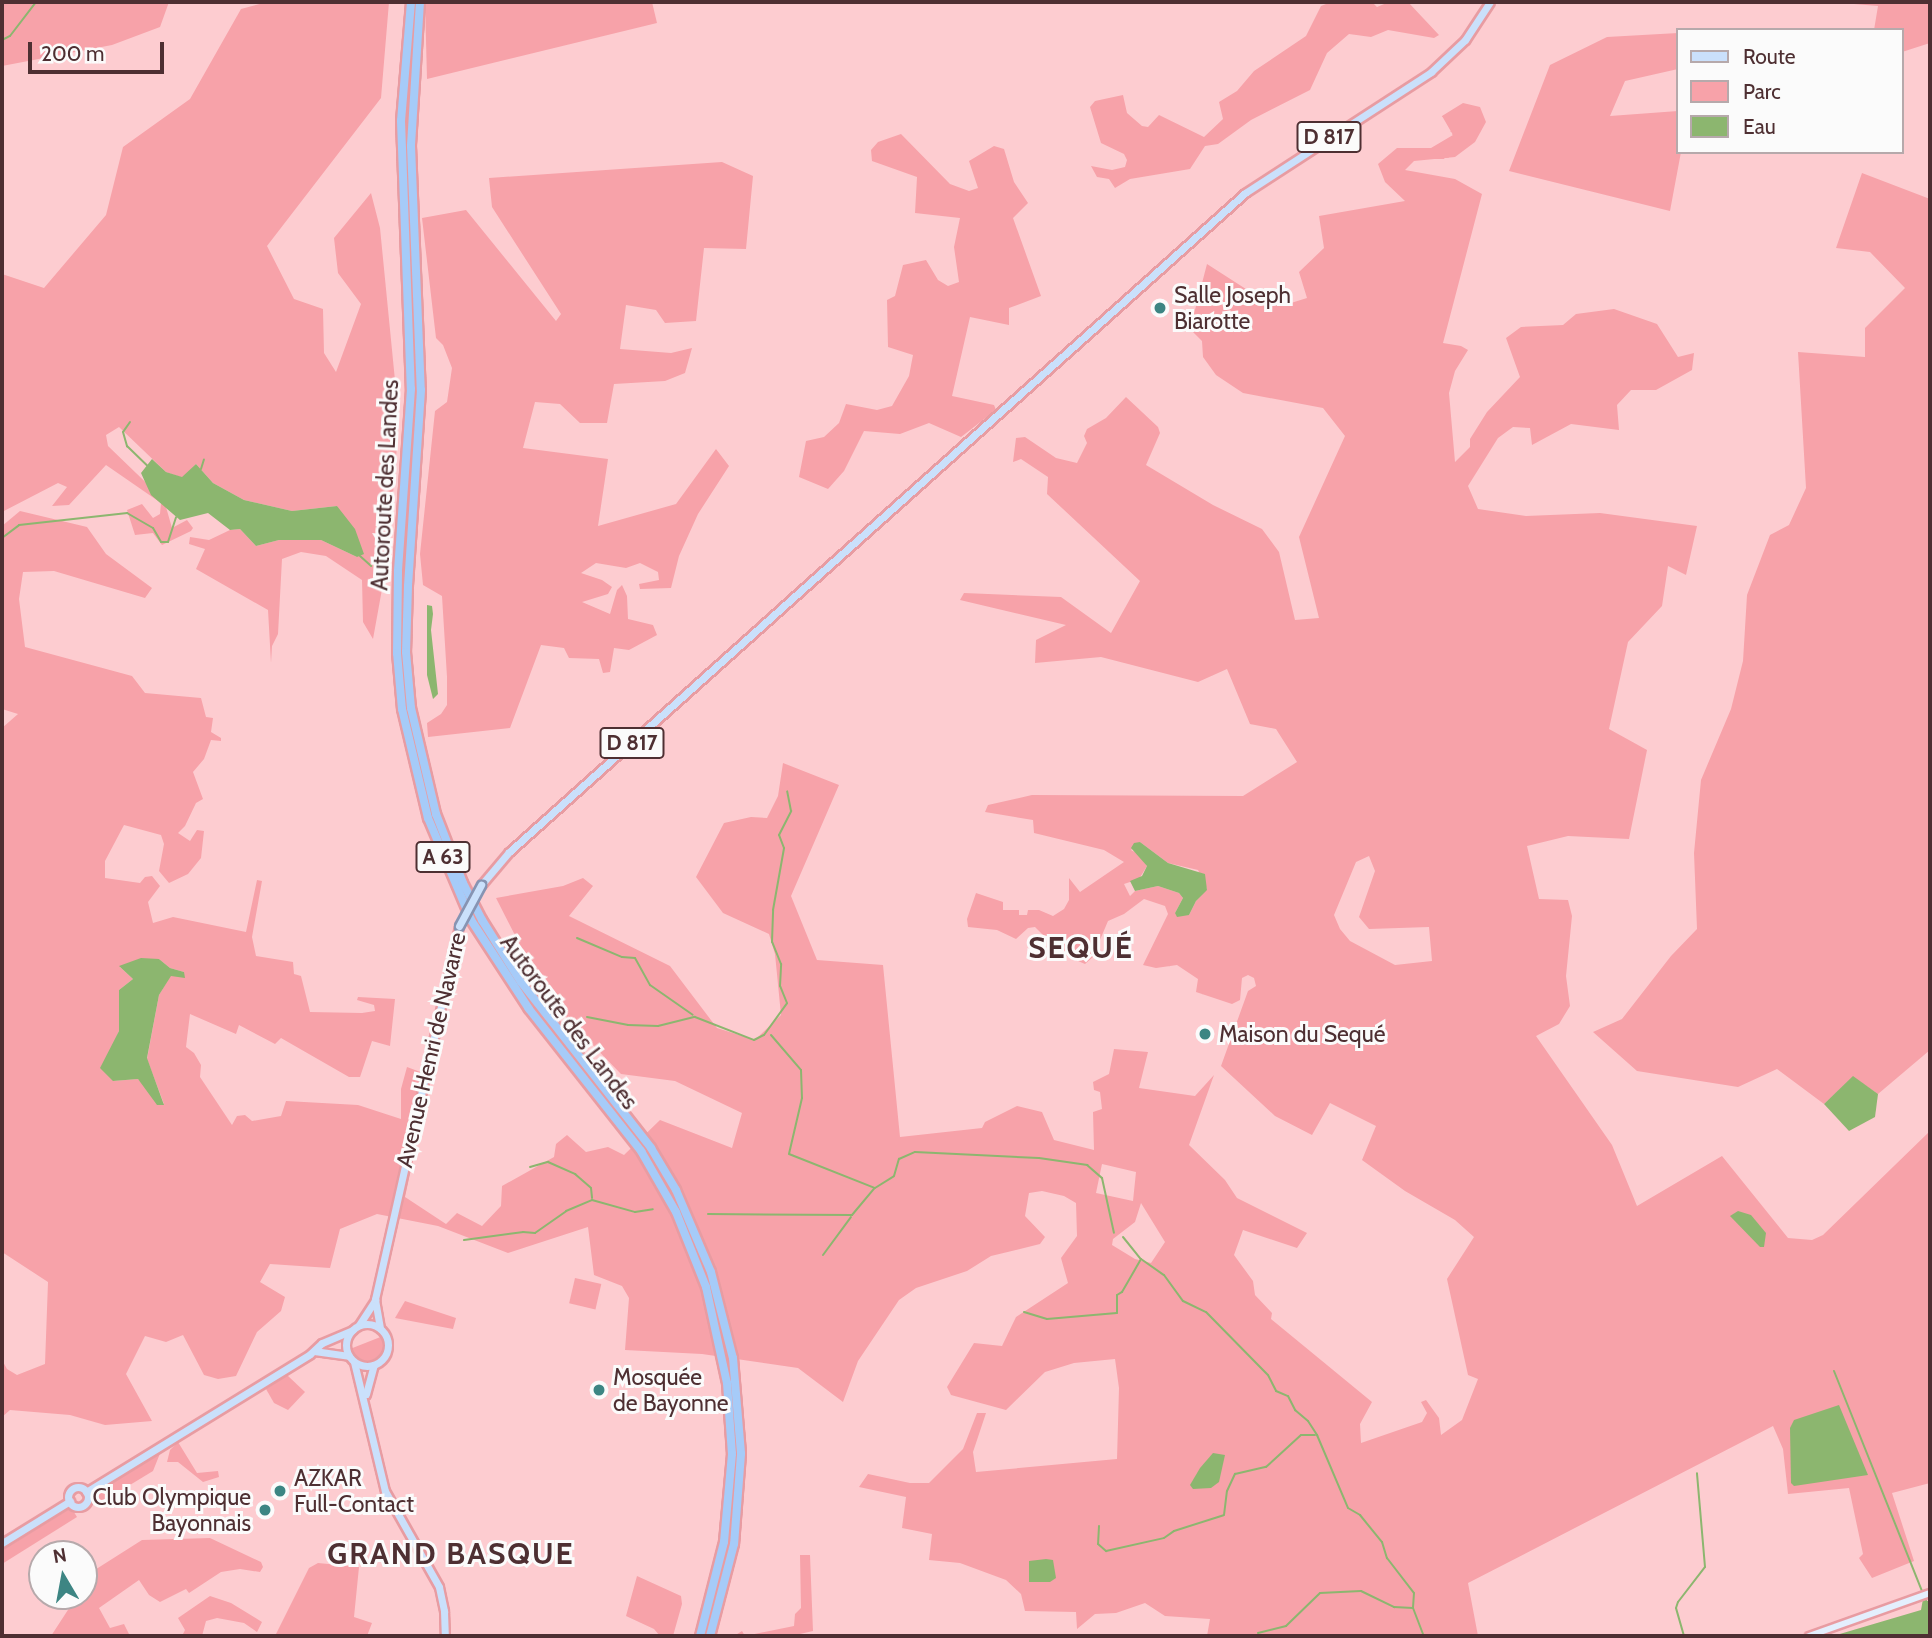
<!DOCTYPE html>
<meta charset="utf-8">
<style>
body{margin:0}
#map{position:relative;width:1932px;height:1638px;overflow:hidden;background:#fdccd0;font-family:Cabin,sans-serif}
div>[style]{position:absolute}
[style*='--x']{left:calc(var(--x)*1px);top:calc(var(--y)*1px);width:calc(var(--w)*1px);rotate:calc(var(--a)*1deg)}
.green>*{inset:0;background:#f7a2a9;transform-origin:0 0}
.water>*{inset:0;background:#8cb66f}
.stream>*{height:2px;margin:-1px;padding:0 1px;transform-origin:1px;border-radius:1px;background:#8cb66f}
.roads{filter:drop-shadow(2px 0 #e89ca2) drop-shadow(-2px 0 #e89ca2) drop-shadow(0 2px #e89ca2) drop-shadow(0 -2px #e89ca2)}
.secondary>*{height:6px;margin:-3px;padding:0 3px;transform-origin:3px;border-radius:3px;background:#e4effd}
.primary>*{height:7px;margin:-3.5px;padding:0 3.5px;transform-origin:3.5px;border-radius:3.5px;background:#cae0fb}
.primary>.ring{margin:-3.5px;padding:0;box-sizing:content-box;background:none;border:7px solid #cae0fb;border-radius:50%}
.motorway>*{height:8px;margin:-4px;padding:0 4px;transform-origin:4px;border-radius:4px;background:#a6cbf8}
.bridges{filter:drop-shadow(2px 0 #8794b3) drop-shadow(-2px 0 #8794b3) drop-shadow(0 2px #8794b3) drop-shadow(0 -2px #8794b3)}
.primary-bridge>*{height:7px;margin:-3.5px;padding:0 3.5px;transform-origin:3.5px;border-radius:3.5px;background:#cae0fb}
.dots>*{width:19px;height:19px;translate:-50% -50%;box-sizing:border-box;border:4px solid #fbfbfb;border-radius:50%}
span{translate:-50% -50%;white-space:nowrap;text-align:center;line-height:1.15;-webkit-text-stroke:6px #fbfbfb;paint-order:stroke}
.shield-label span{padding:2px 5px;background:#fbfbfb;border:2px solid;border-radius:5px;-webkit-text-stroke-width:0}
.shield-label{font-size:21px;color:#4e2f32;font-weight:700}
.poi-label{font-size:23px;color:#4e2f32}
.left{translate:0 -50%;text-align:left}
.right{translate:-100% -50%;text-align:right}
.street-label{font-size:23px;color:#4e2f32}
.district-label{font-size:30px;color:#4e2f32;font-weight:700;letter-spacing:2px}
.frame{position:absolute;inset:0;border:4px solid #4e2f32;pointer-events:none}
.legend{position:absolute;left:1676px;top:28px;width:228px;height:126px;box-sizing:border-box;background:#fbfbfb;border:2px solid #b6a9ab;margin:0;padding:9px 12px;list-style:none;font-size:21px;color:#4e2f32}
.legend li{display:flex;align-items:center;gap:14px;height:35px}
.legend b{width:35px;border:2px solid #b6a9ab}
.north{position:absolute;left:28px;top:1540px;width:70px;height:70px;box-sizing:border-box;background:#fbfbfb;border:2px solid #b6a9ab;border-radius:50%;rotate:350deg;font-size:19px;font-weight:700;line-height:28px;text-align:center;color:#4e2f32}
.north::after{content:'';display:block;margin:auto;width:24px;height:32px;background:#3d8583;clip-path:polygon(50% 0,100% 100%,50% 72%,0 100%)}
.scale{position:absolute;left:28px;top:42px;width:136px;height:32px;box-sizing:border-box;border:4px solid #4e2f32;border-top:0;padding-left:9px;font-size:21px;line-height:24px;white-space:nowrap;color:#4e2f32;-webkit-text-stroke:5px #fbfbfb;paint-order:stroke}
</style>
<div id="map">
<div class="green">
<div style="clip-path:polygon(2px 2px,169px 2px,160px 27px,112px 45px,2px 66px)"></div>
<div style="clip-path:polygon(267px 2px,389px 2px,381px 98px,267px 246px,294px 299px,323px 309px,324px 353px,336px 372px,361px 304px,338px 273px,334px 238px,371px 193px,380px 228px,399px 421px,388px 556px,373px 639px,363px 622px,362px 580px,326px 556px,301px 552px,282px 559px,278px 634px,272px 646px,271px 663px,268px 610px,196px 569px,205px 549px,189px 544px,190px 537px,209px 540px,230px 530px,240px 529px,256px 546px,279px 540px,321px 540px,357px 557px,337px 506px,292px 511px,244px 500px,213px 483px,196px 464px,183px 478px,166px 472px,119px 427px,106px 435px,108px 446px,164px 500px,172px 528px,187px 520px,193px 528px,191px 531px,162px 545px,153px 533px,135px 535px,127px 510px,142px 504px,153px 518px,160px 514px,161px 503px,106px 465px,69px 505px,52px 506px,67px 487px,58px 483px,2px 512px,2px 274px,44px 288px,106px 215px,123px 147px,190px 99px,241px 9px)"></div>
<div style="clip-path:polygon(425px 2px,652px 2px,657px 23px,427px 79px)"></div>
<div style="clip-path:polygon(1331px 2px,1372px 2px,1377px 7px,1389px 2px,1408px 2px,1439px 35px,1434px 38px,1388px 30px,1371px 37px,1349px 34px,1327px 53px,1310px 90px,1251px 120px,1218px 144px,1205px 146px,1190px 169px,1130px 179px,1115px 188px,1109px 179px,1097px 177px,1091px 166px,1112px 170px,1125px 167px,1127px 160px,1124px 154px,1101px 143px,1090px 107px,1095px 101px,1123px 95px,1127px 113px,1142px 126px,1148px 127px,1159px 115px,1204px 137px,1223px 119px,1219px 102px,1237px 91px,1254px 71px,1306px 36px,1321px 6px)"></div>
<div style="clip-path:polygon(1855px 2px,1930px 2px,1930px 43px,1902px 52px,1902px 30px,1874px 30px,1878px 6px,1854px 4px)"></div>
<div style="clip-path:polygon(1678px 33px,1678px 69px,1625px 81px,1610px 116px,1678px 111px,1678px 152px,1681px 152px,1670px 211px,1509px 171px,1550px 65px,1607px 37px)"></div>
<div style="clip-path:polygon(evenodd,1463px 103px,1480px 107px,1486px 122px,1475px 142px,1455px 157px,1414px 161px,1405px 170px,1455px 179px,1482px 194px,1443px 343px,1461px 346px,1468px 350px,1455px 371px,1449px 393px,1455px 462px,1470px 447px,1470px 439px,1487px 412px,1520px 377px,1506px 338px,1521px 327px,1563px 325px,1576px 314px,1614px 309px,1657px 324px,1678px 357px,1694px 353px,1692px 370px,1656px 390px,1631px 390px,1617px 405px,1619px 430px,1571px 424px,1532px 445px,1530px 428px,1513px 427px,1498px 438px,1468px 486px,1478px 509px,1526px 516px,1600px 513px,1697px 526px,1686px 575px,1668px 566px,1662px 606px,1628px 642px,1609px 729px,1647px 750px,1629px 839px,1568px 836px,1527px 846px,1539px 899px,1568px 900px,1572px 916px,1566px 976px,1570px 1006px,1559px 1024px,1536px 1036px,1612px 1145px,1637px 1206px,1722px 1156px,1788px 1238px,1812px 1240px,1823px 1235px,1930px 1131px,1930px 1483px,1892px 1493px,1914px 1561px,1872px 1578px,1859px 1558px,1863px 1554px,1849px 1488px,1788px 1494px,1783px 1449px,1773px 1426px,1468px 1583px,1478px 1636px,1207px 1636px,1210px 1619px,1165px 1616px,1145px 1603px,1116px 1613px,1095px 1614px,1077px 1629px,1076px 1612px,1025px 1611px,1021px 1594px,1006px 1580px,960px 1563px,929px 1560px,932px 1534px,902px 1528px,906px 1497px,859px 1487px,868px 1474px,910px 1483px,929px 1483px,963px 1449px,977px 1413px,986px 1413px,973px 1452px,976px 1472px,1117px 1459px,1119px 1388px,1115px 1359px,1074px 1363px,1045px 1372px,1006px 1410px,951px 1395px,947px 1387px,974px 1343px,1002px 1346px,1016px 1317px,1068px 1283px,1061px 1258px,1077px 1236px,1076px 1203px,1064px 1196px,1042px 1191px,1029px 1193px,1025px 1216px,1045px 1237px,1040px 1244px,991px 1256px,967px 1271px,916px 1288px,899px 1300px,858px 1361px,843px 1402px,798px 1368px,702px 1354px,625px 1350px,629px 1298px,622px 1286px,594px 1275px,588px 1227px,508px 1253px,438px 1226px,377px 1214px,340px 1229px,330px 1268px,270px 1264px,260px 1282px,285px 1297px,281px 1311px,257px 1332px,236px 1376px,218px 1379px,204px 1375px,183px 1335px,166px 1342px,145px 1336px,126px 1374px,152px 1421px,105px 1425px,70px 1415px,10px 1410px,2px 1417px,2px 1360px,7px 1369px,17px 1375px,45px 1364px,48px 1282px,2px 1252px,2px 728px,18px 714px,2px 709px,2px 526px,20px 511px,87px 527px,106px 554px,152px 588px,145px 598px,54px 571px,23px 572px,19px 599px,25px 647px,132px 676px,145px 693px,201px 698px,206px 717px,213px 718px,211px 732px,221px 738px,221px 741px,211px 740px,204px 759px,193px 772px,203px 799px,196px 803px,185px 826px,178px 833px,190px 841px,197px 830px,204px 831px,201px 858px,188px 874px,169px 883px,159px 871px,164px 844px,161px 835px,124px 825px,105px 861px,105px 878px,140px 883px,145px 877px,152px 876px,160px 886px,148px 902px,153px 923px,173px 917px,246px 932px,257px 880px,262px 881px,252px 937px,256px 956px,293px 962px,294px 974px,301px 976px,310px 1012px,362px 1013px,375px 1011px,374px 1005px,357px 1000px,358px 997px,395px 999px,390px 1046px,372px 1041px,360px 1077px,349px 1077px,281px 1038px,275px 1044px,239px 1025px,236px 1034px,190px 1014px,186px 1047px,194px 1053px,201px 1065px,200px 1077px,232px 1125px,237px 1116px,245px 1115px,252px 1121px,281px 1116px,286px 1101px,358px 1105px,401px 1119px,401px 1089px,407px 1067px,431px 1076px,405px 1197px,446px 1224px,457px 1213px,482px 1226px,501px 1206px,502px 1186px,554px 1157px,556px 1144px,567px 1135px,586px 1152px,608px 1147px,624px 1155px,660px 1120px,732px 1148px,742px 1113px,675px 1081px,621px 1074px,547px 998px,496px 898px,563px 886px,583px 878px,593px 886px,569px 916px,670px 966px,717px 1028px,755px 1040px,781px 1015px,775px 954px,769px 934px,723px 913px,696px 877px,724px 823px,751px 817px,767px 818px,778px 796px,783px 763px,839px 785px,791px 896px,817px 960px,883px 965px,900px 1137px,982px 1128px,985px 1122px,1017px 1106px,1042px 1112px,1054px 1140px,1094px 1150px,1093px 1112px,1102px 1109px,1100px 1092px,1094px 1090px,1093px 1082px,1109px 1074px,1114px 1049px,1148px 1052px,1139px 1088px,1195px 1096px,1214px 1075px,1189px 1145px,1225px 1180px,1237px 1198px,1307px 1233px,1297px 1248px,1243px 1230px,1234px 1255px,1253px 1281px,1255px 1295px,1272px 1313px,1271px 1319px,1372px 1402px,1360px 1424px,1361px 1443px,1422px 1422px,1427px 1413px,1421px 1402px,1426px 1400px,1439px 1418px,1441px 1435px,1462px 1420px,1478px 1379px,1468px 1375px,1447px 1279px,1474px 1237px,1455px 1220px,1405px 1191px,1362px 1160px,1376px 1126px,1330px 1103px,1312px 1135px,1275px 1116px,1221px 1066px,1248px 991px,1256px 986px,1254px 978px,1248px 975px,1242px 978px,1240px 1000px,1232px 1004px,1196px 992px,1198px 979px,1177px 965px,1156px 968px,1143px 965px,1168px 914px,1165px 906px,1144px 899px,1124px 914px,1108px 921px,1097px 947px,1101px 950px,1085px 964px,1062px 954px,1035px 927px,1028px 928px,1016px 939px,997px 930px,968px 927px,967px 919px,976px 893px,1003px 902px,1003px 910px,1019px 910px,1019px 915px,1027px 915px,1028px 910px,1039px 910px,1053px 916px,1064px 909px,1069px 900px,1069px 878px,1080px 892px,1124px 862px,1104px 850px,1034px 833px,1033px 820px,985px 812px,988px 805px,1032px 795px,1243px 796px,1297px 762px,1276px 729px,1250px 724px,1227px 669px,1198px 682px,1101px 657px,1035px 663px,1036px 640px,1066px 625px,960px 600px,964px 593px,1061px 597px,1111px 633px,1140px 581px,1047px 494px,1048px 477px,1021px 459px,1013px 462px,1016px 438px,1025px 437px,1056px 458px,1077px 463px,1087px 443px,1084px 436px,1087px 429px,1106px 418px,1126px 397px,1158px 427px,1160px 433px,1146px 465px,1213px 505px,1262px 529px,1279px 552px,1295px 620px,1319px 618px,1299px 537px,1345px 436px,1323px 408px,1243px 393px,1216px 375px,1203px 357px,1202px 341px,1190px 329px,1207px 264px,1263px 300px,1291px 303px,1307px 298px,1299px 272px,1324px 248px,1319px 216px,1405px 201px,1385px 182px,1378px 164px,1397px 148px,1431px 148px,1453px 135px,1442px 116px,1463px 103px,1140px 842px,1168px 863px,1198px 870px,1207px 889px,1196px 901px,1189px 915px,1175px 913px,1183px 898px,1179px 893px,1158px 886px,1135px 891px,1130px 896px,1124px 884px,1139px 879px,1147px 866px,1140px 855px,1131px 850px,1140px 842px,1463px 103px,1369px 856px,1375px 871px,1359px 917px,1369px 929px,1429px 927px,1432px 961px,1395px 965px,1350px 941px,1340px 929px,1334px 915px,1356px 862px,1369px 856px,1463px 103px,159px 959px,170px 968px,184px 972px,171px 975px,159px 995px,147px 1059px,164px 1104px,138px 1079px,113px 1081px,110px 1052px,119px 1031px,119px 990px,133px 979px,120px 967px,159px 959px,1463px 103px,1102px 1164px,1136px 1172px,1133px 1201px,1096px 1193px,1102px 1164px,1463px 103px,1141px 1203px,1165px 1242px,1151px 1263px,1135px 1259px,1112px 1245px,1113px 1239px,1135px 1222px,1141px 1203px)"></div>
<div style="clip-path:polygon(901px 134px,950px 184px,969px 191px,978px 188px,969px 161px,994px 146px,1004px 149px,1014px 182px,1028px 203px,1013px 218px,1041px 296px,1009px 308px,1009px 325px,970px 317px,952px 396px,994px 405px,996px 410px,961px 437px,929px 423px,900px 434px,864px 431px,844px 471px,828px 489px,799px 477px,806px 441px,824px 437px,839px 423px,846px 404px,877px 410px,892px 406px,909px 376px,913px 355px,888px 347px,887px 300px,895px 296px,903px 265px,926px 260px,938px 280px,948px 286px,959px 282px,954px 247px,960px 218px,915px 213px,917px 177px,872px 161px,871px 150px,878px 142px)"></div>
<div style="clip-path:polygon(722px 162px,753px 176px,746px 249px,704px 248px,696px 321px,665px 323px,656px 310px,626px 305px,620px 349px,671px 353px,692px 348px,685px 373px,665px 381px,614px 384px,607px 423px,580px 423px,560px 404px,535px 402px,523px 448px,608px 459px,598px 526px,676px 504px,716px 449px,729px 466px,698px 514px,679px 556px,671px 588px,640px 589px,639px 584px,659px 580px,658px 572px,640px 563px,626px 568px,596px 563px,581px 573px,602px 580px,612px 587px,608px 594px,582px 602px,610px 614px,617px 590px,622px 585px,627px 596px,628px 619px,653px 625px,657px 635px,629px 650px,614px 648px,610px 672px,603px 673px,599px 659px,569px 658px,564px 648px,541px 645px,510px 728px,428px 737px,427px 723px,441px 714px,447px 705px,447px 677px,442px 596px,423px 585px,420px 554px,435px 411px,447px 402px,452px 368px,443px 345px,436px 338px,422px 218px,466px 210px,556px 321px,561px 314px,492px 207px,489px 178px)"></div>
<div style="clip-path:polygon(1862px 173px,1930px 199px,1930px 1050px,1878px 1094px,1853px 1077px,1824px 1104px,1777px 1069px,1738px 1087px,1637px 1071px,1593px 1032px,1622px 1019px,1671px 956px,1697px 929px,1694px 853px,1701px 780px,1731px 709px,1743px 661px,1747px 595px,1770px 535px,1789px 525px,1806px 488px,1798px 352px,1865px 357px,1865px 328px,1905px 288px,1870px 252px,1836px 248px)"></div>
<div style="left:575px;top:1278px;width:27px;height:26px;rotate:13deg"></div>
<div style="clip-path:polygon(405px 1301px,456px 1318px,453px 1329px,395px 1318px)"></div>
<div style="clip-path:polygon(383px 1336px,385px 1349px,378px 1360px,363px 1362px,351px 1353px,350px 1349px)"></div>
<div style="clip-path:polygon(287px 1375px,305px 1392px,288px 1410px,274px 1403px,266px 1389px)"></div>
<div style="clip-path:polygon(178px 1442px,197px 1473px,218px 1471px,219px 1477px,203px 1482px,178px 1462px,167px 1462px,170px 1450px)"></div>
<div style="clip-path:polygon(161px 1451px,153px 1471px,97px 1505px,93px 1497px,96px 1491px)"></div>
<div style="clip-path:polygon(64px 1509px,72px 1509px,77px 1517px,2px 1564px,2px 1546px)"></div>
<div style="clip-path:polygon(210px 1538px,261px 1562px,263px 1567px,260px 1572px,240px 1569px,221px 1572px,189px 1593px,186px 1589px,160px 1602px,149px 1595px,139px 1580px,99px 1608px,110px 1628px,124px 1624px,130px 1636px,51px 1636px,77px 1596px,84px 1596px,84px 1584px,90px 1573px,142px 1540px)"></div>
<div style="clip-path:polygon(800px 1555px,810px 1555px,813px 1631px,791px 1636px,734px 1636px,742px 1631px,745px 1636px,794px 1626px,795px 1614px,801px 1608px)"></div>
<div style="clip-path:polygon(318px 1563px,359px 1567px,354px 1617px,372px 1623px,367px 1636px,275px 1636px,309px 1568px)"></div>
<div style="clip-path:polygon(637px 1576px,681px 1596px,682px 1604px,673px 1636px,660px 1636px,654px 1629px,626px 1616px)"></div>
<div style="clip-path:polygon(210px 1596px,231px 1603px,262px 1622px,257px 1632px,244px 1623px,217px 1618px,206px 1621px,202px 1636px,182px 1636px,185px 1630px,178px 1618px)"></div>
</div>
<div class="water">
<div style="clip-path:polygon(152px 459px,166px 472px,182px 477px,196px 464px,213px 483px,244px 500px,292px 511px,337px 506px,355px 529px,364px 554px,357px 557px,321px 540px,279px 540px,256px 546px,240px 529px,230px 530px,208px 513px,180px 520px,151px 495px,141px 473px)"></div>
<div style="clip-path:polygon(427px 605px,432px 606px,433px 614px,431px 630px,438px 694px,433px 699px,427px 675px)"></div>
<div style="clip-path:polygon(1140px 842px,1168px 863px,1205px 874px,1207px 890px,1196px 901px,1189px 915px,1177px 917px,1175px 913px,1183px 898px,1179px 893px,1158px 886px,1135px 891px,1130px 881px,1142px 876px,1147px 866px,1131px 848px,1134px 843px)"></div>
<div style="clip-path:polygon(141px 958px,159px 959px,170px 968px,184px 972px,185px 978px,171px 976px,159px 995px,147px 1058px,164px 1105px,157px 1105px,138px 1079px,113px 1081px,100px 1068px,119px 1031px,119px 990px,133px 979px,119px 966px)"></div>
<div style="clip-path:polygon(1853px 1076px,1878px 1094px,1875px 1117px,1849px 1131px,1824px 1104px)"></div>
<div style="clip-path:polygon(1738px 1211px,1751px 1215px,1766px 1233px,1764px 1247px,1760px 1247px,1730px 1216px)"></div>
<div style="clip-path:polygon(1839px 1405px,1868px 1475px,1794px 1486px,1791px 1483px,1790px 1428px,1794px 1420px)"></div>
<div style="clip-path:polygon(1213px 1453px,1225px 1455px,1219px 1482px,1211px 1488px,1193px 1489px,1190px 1485px,1200px 1468px)"></div>
<div style="clip-path:polygon(1046px 1559px,1053px 1560px,1056px 1578px,1050px 1582px,1029px 1582px,1029px 1561px)"></div>
<div style="clip-path:polygon(1923px 1599px,1930px 1602px,1930px 1636px,1833px 1636px,1921px 1610px)"></div>
</div>
<div class="stream">
<div style="--x:2;--y:40;--w:9;--a:-27"></div>
<div style="--x:10;--y:36;--w:43;--a:-52.6"></div>
<div style="--x:130;--y:422;--w:12;--a:125"></div>
<div style="--x:123;--y:432;--w:15;--a:74"></div>
<div style="--x:127;--y:446;--w:28;--a:44"></div>
<div style="--x:201;--y:469;--w:10;--a:-73"></div>
<div style="--x:2;--y:538;--w:21;--a:-37"></div>
<div style="--x:19;--y:525;--w:109;--a:-6.3"></div>
<div style="--x:127;--y:513;--w:30;--a:30"></div>
<div style="--x:153;--y:528;--w:16;--a:60"></div>
<div style="--x:161;--y:542;--w:7;--a:0"></div>
<div style="--x:168;--y:542;--w:26;--a:-72"></div>
<div style="--x:360;--y:556;--w:15;--a:42"></div>
<div style="--x:577;--y:938;--w:49;--a:22.9"></div>
<div style="--x:622;--y:957;--w:13;--a:4"></div>
<div style="--x:635;--y:958;--w:31;--a:61"></div>
<div style="--x:650;--y:985;--w:52;--a:34.9"></div>
<div style="--x:587;--y:1017;--w:42;--a:11"></div>
<div style="--x:628;--y:1025;--w:30;--a:2"></div>
<div style="--x:658;--y:1026;--w:38;--a:-14"></div>
<div style="--x:695;--y:1017;--w:63;--a:21.3"></div>
<div style="--x:754;--y:1040;--w:11;--a:-27"></div>
<div style="--x:764;--y:1035;--w:39;--a:-54"></div>
<div style="--x:787;--y:1003;--w:18;--a:-112"></div>
<div style="--x:780;--y:986;--w:22;--a:-87"></div>
<div style="--x:781;--y:964;--w:24;--a:-112"></div>
<div style="--x:772;--y:942;--w:32;--a:-88"></div>
<div style="--x:773;--y:910;--w:63;--a:-79.9"></div>
<div style="--x:784;--y:848;--w:14;--a:-111"></div>
<div style="--x:779;--y:835;--w:27;--a:-63"></div>
<div style="--x:791;--y:811;--w:20;--a:-101"></div>
<div style="--x:771;--y:1035;--w:46;--a:49.4"></div>
<div style="--x:801;--y:1070;--w:28;--a:88"></div>
<div style="--x:802;--y:1098;--w:57;--a:103.1"></div>
<div style="--x:789;--y:1154;--w:92;--a:21.6"></div>
<div style="--x:875;--y:1188;--w:22;--a:-32"></div>
<div style="--x:894;--y:1176;--w:18;--a:-74"></div>
<div style="--x:899;--y:1159;--w:17;--a:-24"></div>
<div style="--x:915;--y:1152;--w:124;--a:2.8"></div>
<div style="--x:1039;--y:1158;--w:49;--a:8.3"></div>
<div style="--x:1087;--y:1165;--w:20;--a:41"></div>
<div style="--x:1102;--y:1178;--w:56;--a:77.7"></div>
<div style="--x:530;--y:1167;--w:19;--a:-16"></div>
<div style="--x:548;--y:1162;--w:30;--a:24"></div>
<div style="--x:575;--y:1174;--w:21;--a:41"></div>
<div style="--x:591;--y:1188;--w:10;--a:84"></div>
<div style="--x:708;--y:1214;--w:144;--a:0.4"></div>
<div style="--x:852;--y:1215;--w:35;--a:-50"></div>
<div style="--x:1123;--y:1237;--w:28;--a:51"></div>
<div style="--x:1141;--y:1259;--w:28;--a:35"></div>
<div style="--x:1164;--y:1275;--w:32;--a:54"></div>
<div style="--x:1183;--y:1301;--w:25;--a:26"></div>
<div style="--x:1206;--y:1312;--w:88;--a:45.5"></div>
<div style="--x:1268;--y:1375;--w:18;--a:63"></div>
<div style="--x:1276;--y:1391;--w:13;--a:23"></div>
<div style="--x:1288;--y:1396;--w:16;--a:63"></div>
<div style="--x:1295;--y:1410;--w:17;--a:40"></div>
<div style="--x:1308;--y:1421;--w:17;--a:57"></div>
<div style="--x:1317;--y:1435;--w:79;--a:67"></div>
<div style="--x:1348;--y:1508;--w:14;--a:30"></div>
<div style="--x:1360;--y:1515;--w:35;--a:51"></div>
<div style="--x:1382;--y:1542;--w:17;--a:73"></div>
<div style="--x:1387;--y:1558;--w:44;--a:52.4"></div>
<div style="--x:1414;--y:1593;--w:15;--a:94"></div>
<div style="--x:1413;--y:1608;--w:30;--a:69"></div>
<div style="--x:464;--y:1240;--w:60;--a:-7.7"></div>
<div style="--x:523;--y:1232;--w:12;--a:5"></div>
<div style="--x:535;--y:1233;--w:38;--a:-35"></div>
<div style="--x:566;--y:1211;--w:28;--a:-23"></div>
<div style="--x:592;--y:1200;--w:45;--a:15.6"></div>
<div style="--x:635;--y:1212;--w:18;--a:-9"></div>
<div style="--x:823;--y:1255;--w:47;--a:-53.6"></div>
<div style="--x:1024;--y:1312;--w:24;--a:17"></div>
<div style="--x:1047;--y:1319;--w:70;--a:-4.9"></div>
<div style="--x:1117;--y:1313;--w:18;--a:-90"></div>
<div style="--x:1117;--y:1295;--w:6;--a:-31"></div>
<div style="--x:1122;--y:1292;--w:38;--a:-60"></div>
<div style="--x:1834;--y:1371;--w:248;--a:68.2"></div>
<div style="--x:1099;--y:1526;--w:18;--a:93"></div>
<div style="--x:1098;--y:1544;--w:11;--a:41"></div>
<div style="--x:1106;--y:1551;--w:59;--a:-12.6"></div>
<div style="--x:1164;--y:1538;--w:12;--a:-35"></div>
<div style="--x:1174;--y:1531;--w:52;--a:-17.7"></div>
<div style="--x:1224;--y:1515;--w:24;--a:-83"></div>
<div style="--x:1227;--y:1491;--w:19;--a:-65"></div>
<div style="--x:1235;--y:1474;--w:32;--a:-13"></div>
<div style="--x:1266;--y:1467;--w:47;--a:-42.4"></div>
<div style="--x:1301;--y:1435;--w:14;--a:0"></div>
<div style="--x:1258;--y:1633;--w:29;--a:-14"></div>
<div style="--x:1286;--y:1626;--w:47;--a:-44.1"></div>
<div style="--x:1320;--y:1593;--w:41;--a:-2.8"></div>
<div style="--x:1361;--y:1591;--w:37;--a:26"></div>
<div style="--x:1394;--y:1607;--w:19;--a:3"></div>
<div style="--x:1684;--y:1636;--w:29;--a:-106"></div>
<div style="--x:1676;--y:1608;--w:6;--a:-72"></div>
<div style="--x:1678;--y:1602;--w:44;--a:-52.4"></div>
<div style="--x:1705;--y:1567;--w:94;--a:-94.9"></div>
</div>
<div class="roads">
<div class="secondary">
<div style="--x:1809;--y:1636;--w:128;--a:-19.6"></div>
</div>
<div class="primary">
<div style="--x:481;--y:885;--w:43;--a:-49.7"></div>
<div style="--x:509;--y:852;--w:988;--a:-41.84"></div>
<div style="--x:1245;--y:193;--w:222;--a:-33"></div>
<div style="--x:1431;--y:72;--w:47;--a:-43.3"></div>
<div style="--x:1465;--y:40;--w:45;--a:-56.7"></div>
<div class="ring" style="left:346px;top:1324px;width:35px;height:35px"></div>
<div style="--x:359;--y:1325;--w:30;--a:-57"></div>
<div style="--x:380;--y:1328;--w:29;--a:-100"></div>
<div style="--x:375;--y:1299;--w:382;--a:-77.3"></div>
<div style="--x:314;--y:1351;--w:35;--a:8"></div>
<div style="--x:354;--y:1362;--w:133;--a:76.5"></div>
<div style="--x:385;--y:1491;--w:110;--a:60.6"></div>
<div style="--x:439;--y:1587;--w:25;--a:78"></div>
<div style="--x:444;--y:1611;--w:25;--a:88"></div>
<div style="--x:366;--y:1394;--w:30;--a:-75"></div>
<div class="ring" style="left:68px;top:1487px;width:13px;height:13px"></div>
<div style="--x:86;--y:1492;--w:263;--a:-31.6"></div>
<div style="--x:310;--y:1354;--w:16;--a:-43"></div>
<div style="--x:322;--y:1343;--w:33;--a:-23"></div>
<div style="--x:2;--y:1543;--w:80;--a:-31.7"></div>
</div>
<div class="motorway">
<div style="--x:411;--y:2;--w:119;--a:94.8"></div>
<div style="--x:401;--y:121;--w:268;--a:87.9"></div>
<div style="--x:411;--y:389;--w:183;--a:94.1"></div>
<div style="--x:398;--y:572;--w:81;--a:90.7"></div>
<div style="--x:397;--y:653;--w:56;--a:84.9"></div>
<div style="--x:402;--y:709;--w:112;--a:76.6"></div>
<div style="--x:428;--y:818;--w:111;--a:67.1"></div>
<div style="--x:471;--y:920;--w:106;--a:56.9"></div>
<div style="--x:529;--y:1009;--w:181;--a:51.7"></div>
<div style="--x:641;--y:1151;--w:70;--a:60.2"></div>
<div style="--x:676;--y:1212;--w:81;--a:68.2"></div>
<div style="--x:706;--y:1287;--w:98;--a:77.7"></div>
<div style="--x:727;--y:1383;--w:71;--a:86"></div>
<div style="--x:732;--y:1454;--w:88;--a:95.2"></div>
<div style="--x:724;--y:1542;--w:97;--a:104.3"></div>
<div style="--x:420;--y:2;--w:144;--a:93.6"></div>
<div style="--x:411;--y:146;--w:244;--a:87.7"></div>
<div style="--x:421;--y:390;--w:196;--a:93.8"></div>
<div style="--x:408;--y:586;--w:66;--a:91.7"></div>
<div style="--x:406;--y:652;--w:56;--a:84.9"></div>
<div style="--x:411;--y:708;--w:109;--a:76.7"></div>
<div style="--x:436;--y:814;--w:74;--a:68.6"></div>
<div style="--x:463;--y:883;--w:42;--a:62.8"></div>
<div style="--x:482;--y:920;--w:73;--a:57.8"></div>
<div style="--x:521;--y:982;--w:211;--a:51.9"></div>
<div style="--x:651;--y:1148;--w:49;--a:59.2"></div>
<div style="--x:676;--y:1190;--w:89;--a:66.9"></div>
<div style="--x:711;--y:1272;--w:89;--a:75.7"></div>
<div style="--x:733;--y:1358;--w:96;--a:85.2"></div>
<div style="--x:741;--y:1454;--w:90;--a:94.4"></div>
<div style="--x:734;--y:1544;--w:95;--a:104.6"></div>
</div>
</div>
<div class="bridges">
<div class="primary-bridge">
<div style="--x:459;--y:926;--w:47;--a:-61.8"></div>
</div>
</div>
<div class="dots">
<div style="left:1160px;top:308px;background:#3d8583"></div>
<div style="left:1205px;top:1034px;background:#3d8583"></div>
<div style="left:599px;top:1390px;background:#3d8583"></div>
<div style="left:280px;top:1491px;background:#3d8583"></div>
<div style="left:265px;top:1510px;background:#3d8583"></div>
</div>
<div class="shield-label">
<span style="left:1329px;top:137px">D 817</span>
<span style="left:632px;top:743px">D 817</span>
<span style="left:443px;top:857px">A 63</span>
</div>
<div class="poi-label">
<span class="left" style="left:1174px;top:308px">Salle Joseph<br>Biarotte</span>
<span class="left" style="left:1219px;top:1034px">Maison du Sequé</span>
<span class="left" style="left:613px;top:1390px">Mosquée<br>de Bayonne</span>
<span class="left" style="left:294px;top:1491px">AZKAR<br>Full-Contact</span>
<span class="right" style="left:251px;top:1510px">Club Olympique<br>Bayonnais</span>
</div>
<div class="street-label">
<span style="left:385px;top:485px;rotate:-87deg">Autoroute des Landes</span>
<span style="left:569px;top:1022px;rotate:53deg">Autoroute des Landes</span>
<span style="left:431px;top:1050px;rotate:-77deg">Avenue Henri de Navarre</span>
</div>
<div class="district-label">
<span style="left:1081px;top:948px">SEQUÉ</span>
<span style="left:451px;top:1554px">GRAND BASQUE</span>
</div>
<div class="frame"></div>
<ul class="legend">
<li><b style="height:9px;background:#cae0fb"></b>Route</li>
<li><b style="height:19px;background:#f7a2a9"></b>Parc</li>
<li><b style="height:19px;background:#8cb66f"></b>Eau</li>
</ul>
<div class="north">N</div>
<div class="scale">200 m</div>
</div>
